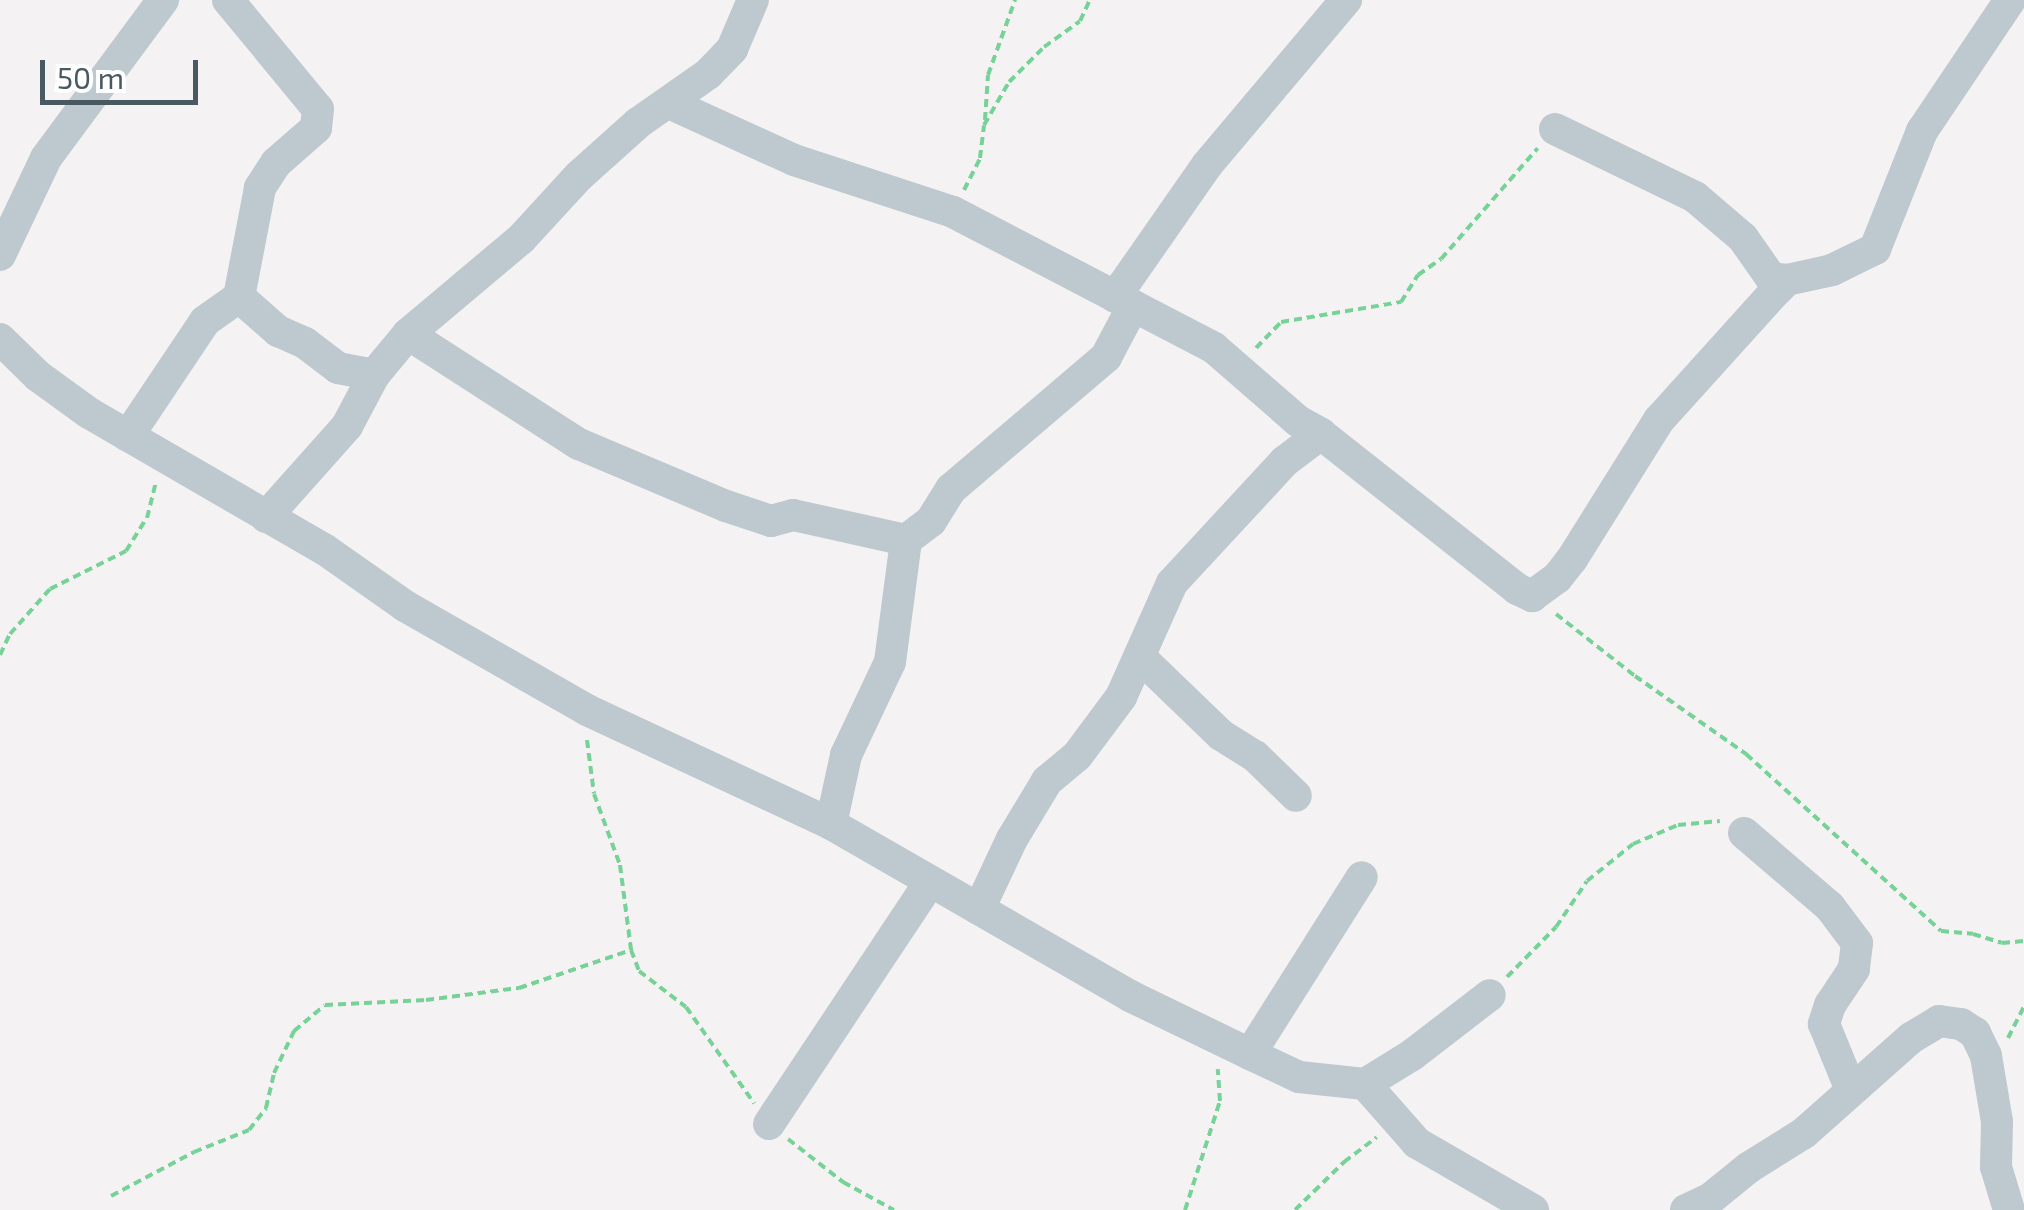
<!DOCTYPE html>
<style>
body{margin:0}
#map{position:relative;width:2024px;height:1210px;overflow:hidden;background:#f4f2f2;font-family:"Exo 2",sans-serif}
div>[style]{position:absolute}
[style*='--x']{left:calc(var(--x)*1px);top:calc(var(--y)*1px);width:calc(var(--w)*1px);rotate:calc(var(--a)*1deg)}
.path>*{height:4px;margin-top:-2px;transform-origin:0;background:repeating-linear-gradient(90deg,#77d298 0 8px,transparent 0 13px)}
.minor>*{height:32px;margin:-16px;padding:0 16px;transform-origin:16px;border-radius:16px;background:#bdc9cf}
span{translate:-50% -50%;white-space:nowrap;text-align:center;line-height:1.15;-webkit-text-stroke:10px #fff;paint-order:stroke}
.scale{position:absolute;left:40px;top:60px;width:158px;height:45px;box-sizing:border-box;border:5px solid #495961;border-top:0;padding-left:12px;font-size:30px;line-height:35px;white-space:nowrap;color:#495961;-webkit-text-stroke:8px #fff;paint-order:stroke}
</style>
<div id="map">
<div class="path">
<div style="--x:985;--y:120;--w:45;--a:-86.2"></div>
<div style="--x:988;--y:75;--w:80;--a:-70.2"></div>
<div style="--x:964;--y:190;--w:36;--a:-63"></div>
<div style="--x:980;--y:158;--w:33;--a:-83"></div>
<div style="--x:984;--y:125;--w:50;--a:-59.8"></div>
<div style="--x:1009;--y:82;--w:49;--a:-45"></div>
<div style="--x:1044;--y:47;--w:44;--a:-35.8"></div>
<div style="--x:1080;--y:21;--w:23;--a:-65"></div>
<div style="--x:1256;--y:348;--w:36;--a:-46"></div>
<div style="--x:1281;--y:322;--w:122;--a:-9.5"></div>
<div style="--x:1401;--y:302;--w:32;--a:-58"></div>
<div style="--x:1418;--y:275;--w:28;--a:-35"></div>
<div style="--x:1441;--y:259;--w:147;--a:-48.9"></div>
<div style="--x:1556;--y:614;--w:100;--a:38.1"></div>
<div style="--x:1635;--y:676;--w:136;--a:35.1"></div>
<div style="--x:1746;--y:754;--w:263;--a:42.2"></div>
<div style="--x:1941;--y:931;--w:32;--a:5"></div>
<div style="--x:1973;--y:934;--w:30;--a:17"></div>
<div style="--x:2002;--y:943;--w:22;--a:-5"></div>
<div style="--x:0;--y:655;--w:23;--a:-65"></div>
<div style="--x:10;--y:634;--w:60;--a:-48.4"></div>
<div style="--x:50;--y:589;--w:85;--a:-26.6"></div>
<div style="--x:126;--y:551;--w:39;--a:-58"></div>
<div style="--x:147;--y:518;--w:37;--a:-76"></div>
<div style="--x:587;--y:740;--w:54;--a:82.6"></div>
<div style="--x:594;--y:794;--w:76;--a:69.9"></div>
<div style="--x:620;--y:865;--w:86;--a:82.6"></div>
<div style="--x:631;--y:950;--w:22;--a:69"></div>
<div style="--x:639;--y:971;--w:59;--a:37.5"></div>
<div style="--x:686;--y:1007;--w:118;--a:54.7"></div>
<div style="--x:1507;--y:977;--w:70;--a:-45.6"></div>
<div style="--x:1556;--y:927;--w:55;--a:-56"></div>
<div style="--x:1587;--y:881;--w:59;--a:-38.8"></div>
<div style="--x:1633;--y:844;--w:49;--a:-22.9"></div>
<div style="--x:1678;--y:825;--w:42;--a:-5.4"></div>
<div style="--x:2008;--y:1038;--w:36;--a:-63"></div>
<div style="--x:788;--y:1139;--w:70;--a:38"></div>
<div style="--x:843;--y:1182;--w:58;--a:28.8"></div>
<div style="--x:111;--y:1196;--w:94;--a:-27.9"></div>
<div style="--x:194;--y:1152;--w:59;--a:-21.8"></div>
<div style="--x:249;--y:1130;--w:28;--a:-52"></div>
<div style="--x:266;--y:1108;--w:36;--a:-77"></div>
<div style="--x:274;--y:1073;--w:47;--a:-64.5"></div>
<div style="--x:294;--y:1031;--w:40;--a:-40"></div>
<div style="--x:325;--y:1005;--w:101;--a:-2.8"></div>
<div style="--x:426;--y:1000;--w:94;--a:-7.4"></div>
<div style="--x:519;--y:988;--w:118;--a:-18.7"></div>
<div style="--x:1185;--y:1210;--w:114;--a:-72.2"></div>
<div style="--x:1220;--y:1101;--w:32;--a:-94"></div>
<div style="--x:1295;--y:1210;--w:69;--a:-44.4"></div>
<div style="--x:1344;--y:1162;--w:41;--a:-37.1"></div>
</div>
<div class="minor">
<div style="--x:228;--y:0;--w:141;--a:50.5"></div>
<div style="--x:318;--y:109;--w:19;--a:96"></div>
<div style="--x:316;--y:128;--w:53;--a:138.8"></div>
<div style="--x:276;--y:163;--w:30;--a:123"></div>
<div style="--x:260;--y:188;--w:111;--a:100.9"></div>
<div style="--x:239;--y:297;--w:52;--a:41.1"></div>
<div style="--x:278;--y:331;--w:30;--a:24"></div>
<div style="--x:305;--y:343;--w:41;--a:37.1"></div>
<div style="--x:338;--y:368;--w:37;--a:11"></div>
<div style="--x:669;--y:103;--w:137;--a:24.5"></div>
<div style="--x:794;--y:160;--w:167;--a:18.1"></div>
<div style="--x:953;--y:212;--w:294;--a:27.5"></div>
<div style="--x:1214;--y:348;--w:111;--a:41"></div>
<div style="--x:1298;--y:421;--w:26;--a:29"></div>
<div style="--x:1321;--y:434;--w:250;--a:38.3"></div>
<div style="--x:1517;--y:589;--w:17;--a:25"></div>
<div style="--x:1532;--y:596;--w:31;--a:-36"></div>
<div style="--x:1557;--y:578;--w:24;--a:-52"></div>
<div style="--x:1572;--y:559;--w:164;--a:-58"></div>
<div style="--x:1659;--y:420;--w:167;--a:-47.9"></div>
<div style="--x:1771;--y:296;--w:23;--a:-45"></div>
<div style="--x:1787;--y:280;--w:46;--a:-12.5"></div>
<div style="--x:1832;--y:270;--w:48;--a:-26"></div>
<div style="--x:1875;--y:249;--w:127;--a:-68.3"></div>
<div style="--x:1922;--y:131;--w:158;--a:-56.1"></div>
<div style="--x:1555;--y:129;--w:156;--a:25.9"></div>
<div style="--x:1695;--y:197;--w:63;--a:40.5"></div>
<div style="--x:1743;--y:238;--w:49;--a:55"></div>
<div style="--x:1771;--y:278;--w:16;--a:7"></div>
<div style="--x:0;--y:255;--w:107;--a:-64.6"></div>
<div style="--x:46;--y:158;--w:197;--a:-53.5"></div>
<div style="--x:1115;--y:297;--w:161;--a:-55.1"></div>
<div style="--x:1207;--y:165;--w:216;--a:-49.9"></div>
<div style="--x:408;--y:334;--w:203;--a:32.8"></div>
<div style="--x:579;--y:444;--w:160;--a:22.9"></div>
<div style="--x:726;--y:506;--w:47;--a:18.4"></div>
<div style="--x:771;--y:521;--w:23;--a:-15"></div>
<div style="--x:793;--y:515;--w:116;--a:12.5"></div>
<div style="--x:906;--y:540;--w:31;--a:-37"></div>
<div style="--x:931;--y:521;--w:38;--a:-58"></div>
<div style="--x:951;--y:489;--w:204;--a:-40.4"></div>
<div style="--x:1106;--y:357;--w:58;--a:-62.1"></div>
<div style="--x:0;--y:339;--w:53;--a:44.2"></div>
<div style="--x:38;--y:376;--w:63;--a:36"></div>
<div style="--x:89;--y:413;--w:272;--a:30.1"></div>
<div style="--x:324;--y:549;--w:99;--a:35.1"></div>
<div style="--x:405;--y:606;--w:210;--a:29.7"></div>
<div style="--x:587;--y:710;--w:269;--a:25"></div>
<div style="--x:831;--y:824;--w:345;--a:29.9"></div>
<div style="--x:1130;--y:996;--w:133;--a:25.8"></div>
<div style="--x:1250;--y:1054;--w:54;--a:25.1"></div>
<div style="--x:1299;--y:1077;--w:66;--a:6.1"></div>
<div style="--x:1365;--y:1084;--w:79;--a:48.6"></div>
<div style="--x:1417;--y:1143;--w:134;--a:30"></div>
<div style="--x:128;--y:436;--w:138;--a:-56.2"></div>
<div style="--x:205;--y:321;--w:42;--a:-35.2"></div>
<div style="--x:266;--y:517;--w:122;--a:-48.3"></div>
<div style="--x:347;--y:426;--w:58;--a:-62.1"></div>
<div style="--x:374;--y:375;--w:53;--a:-50.3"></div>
<div style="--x:408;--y:334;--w:148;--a:-40.1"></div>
<div style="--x:521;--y:239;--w:86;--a:-47.4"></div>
<div style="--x:579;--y:176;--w:79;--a:-41.9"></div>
<div style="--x:638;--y:123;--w:85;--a:-35"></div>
<div style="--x:708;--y:74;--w:35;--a:-46"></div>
<div style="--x:732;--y:49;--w:53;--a:-66.8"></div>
<div style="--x:1141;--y:658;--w:111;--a:43.9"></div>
<div style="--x:1221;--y:735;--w:40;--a:32"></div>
<div style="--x:1255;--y:756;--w:57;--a:44.3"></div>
<div style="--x:831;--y:824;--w:71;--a:-77.7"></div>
<div style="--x:846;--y:755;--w:103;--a:-64.7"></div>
<div style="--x:890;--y:662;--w:123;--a:-82.5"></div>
<div style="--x:1744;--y:833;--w:113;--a:40.7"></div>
<div style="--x:1830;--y:907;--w:45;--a:53.1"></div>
<div style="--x:1857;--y:943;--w:26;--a:97"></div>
<div style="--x:1854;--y:969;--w:43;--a:123.7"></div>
<div style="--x:1830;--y:1005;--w:20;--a:108"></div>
<div style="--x:1824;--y:1024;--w:71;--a:67.8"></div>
<div style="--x:979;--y:909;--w:77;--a:-64.8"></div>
<div style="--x:1012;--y:839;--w:68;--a:-58.9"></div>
<div style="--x:1047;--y:781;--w:39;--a:-40"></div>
<div style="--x:1077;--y:756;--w:74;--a:-53.3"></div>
<div style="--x:1121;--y:697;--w:125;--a:-65.9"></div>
<div style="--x:1172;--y:583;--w:166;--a:-47.2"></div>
<div style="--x:1285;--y:461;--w:45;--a:-36.9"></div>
<div style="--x:1250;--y:1054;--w:209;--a:-57.7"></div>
<div style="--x:1365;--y:1084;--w:55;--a:-31.7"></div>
<div style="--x:1412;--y:1055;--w:98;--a:-37.6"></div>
<div style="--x:769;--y:1124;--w:289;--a:-56.4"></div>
<div style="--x:1686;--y:1210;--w:26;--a:-25"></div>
<div style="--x:1710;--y:1199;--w:49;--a:-39.2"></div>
<div style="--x:1748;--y:1168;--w:66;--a:-32"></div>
<div style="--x:1804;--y:1133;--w:143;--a:-41.6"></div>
<div style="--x:1911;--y:1038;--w:33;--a:-31"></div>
<div style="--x:1939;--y:1021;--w:22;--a:8"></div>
<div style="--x:1961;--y:1024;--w:17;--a:33"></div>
<div style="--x:1975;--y:1033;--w:25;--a:64"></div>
<div style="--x:1986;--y:1056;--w:67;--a:80.5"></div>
<div style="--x:1997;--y:1122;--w:45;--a:91.3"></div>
<div style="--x:1996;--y:1167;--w:45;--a:73.2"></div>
</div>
<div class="scale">50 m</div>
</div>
